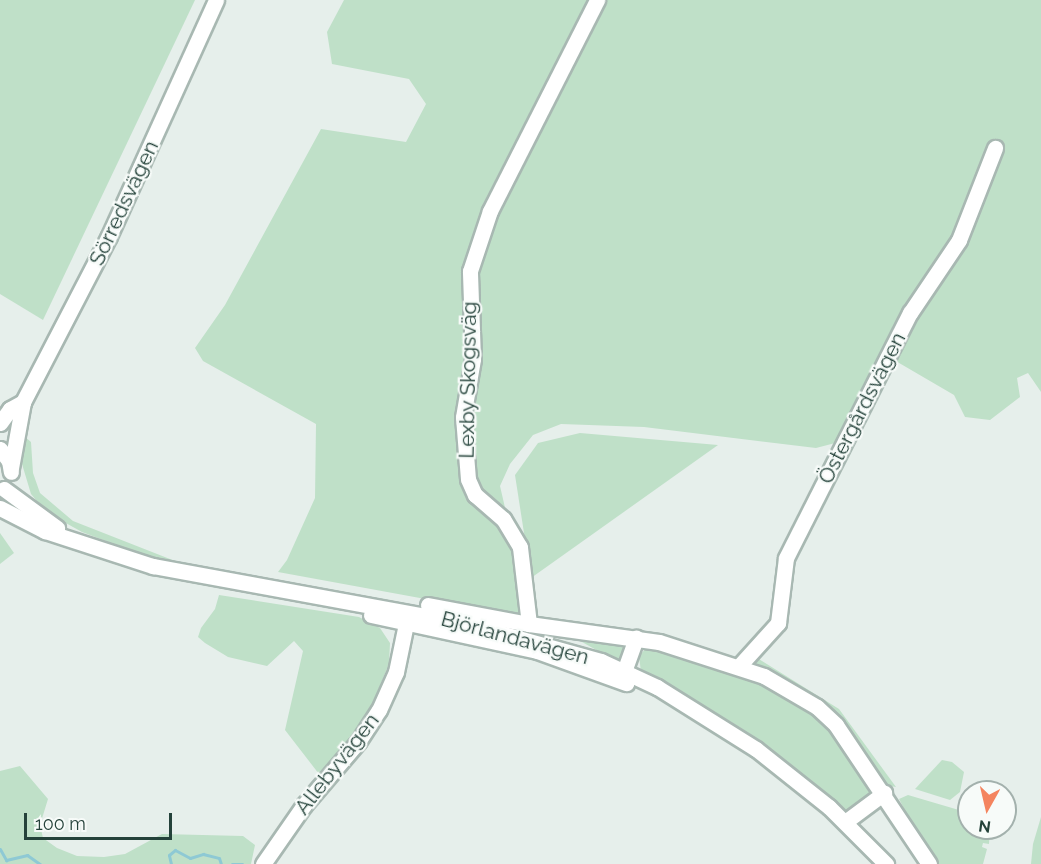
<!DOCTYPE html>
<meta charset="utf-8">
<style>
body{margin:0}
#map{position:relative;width:1041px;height:864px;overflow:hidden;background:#e6efeb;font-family:Raleway,sans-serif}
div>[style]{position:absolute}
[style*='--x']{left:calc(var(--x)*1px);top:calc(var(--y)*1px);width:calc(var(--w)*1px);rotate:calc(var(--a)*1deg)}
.green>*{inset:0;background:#bfe0c8}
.stream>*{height:3px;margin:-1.5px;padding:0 1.5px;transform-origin:1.5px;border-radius:1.5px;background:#8ec9d4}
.roads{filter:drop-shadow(2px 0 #a8b8b2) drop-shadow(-2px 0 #a8b8b2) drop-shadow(0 2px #a8b8b2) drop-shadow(0 -2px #a8b8b2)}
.minor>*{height:15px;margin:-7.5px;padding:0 7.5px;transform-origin:7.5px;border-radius:7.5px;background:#fff}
span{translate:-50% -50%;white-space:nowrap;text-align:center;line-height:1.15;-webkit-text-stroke:4.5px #f7fbf9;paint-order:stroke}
.street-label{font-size:21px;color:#24423a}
.north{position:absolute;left:957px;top:780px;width:60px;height:60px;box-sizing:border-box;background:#f7fbf9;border:2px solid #a3b1ad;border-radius:50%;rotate:188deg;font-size:16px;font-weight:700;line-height:24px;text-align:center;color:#24423a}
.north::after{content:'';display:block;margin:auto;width:21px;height:27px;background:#f4845f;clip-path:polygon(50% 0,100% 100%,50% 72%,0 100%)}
.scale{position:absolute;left:24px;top:813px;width:148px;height:27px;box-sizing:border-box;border:3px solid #24423a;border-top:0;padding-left:8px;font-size:18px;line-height:21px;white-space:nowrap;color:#24423a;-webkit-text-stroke:4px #f7fbf9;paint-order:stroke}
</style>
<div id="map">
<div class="green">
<div style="clip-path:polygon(0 0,195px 0,43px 320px,0 294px)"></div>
<div style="clip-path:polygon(344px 0,1041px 0,1041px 392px,1028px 373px,1017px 378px,1020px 397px,990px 420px,965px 417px,954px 395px,882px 353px,839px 442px,816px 448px,644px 427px,561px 424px,533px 435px,510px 464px,500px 486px,521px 577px,523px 617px,278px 572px,287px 560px,315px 498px,316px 424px,203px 361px,195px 348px,225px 305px,321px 129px,406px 142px,426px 104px,409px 79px,332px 64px,327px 32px)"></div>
<div style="clip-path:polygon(580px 433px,718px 445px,531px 578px,515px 475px,538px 443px)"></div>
<div style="clip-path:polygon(24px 436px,31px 442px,33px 473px,40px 493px,73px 521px,175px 561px,376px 598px,381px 602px,161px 562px,82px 532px,46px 512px,31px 494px,22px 464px)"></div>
<div style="clip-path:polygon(0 533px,14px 553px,0 564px)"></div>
<div style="clip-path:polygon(219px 595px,359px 617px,380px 628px,390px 643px,389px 664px,365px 721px,319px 774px,285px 730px,303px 651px,294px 641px,267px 666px,228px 657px,205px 643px,198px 637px,201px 628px,215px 609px)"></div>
<div style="clip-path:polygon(575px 638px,627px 645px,621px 659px,614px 660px)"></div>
<div style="clip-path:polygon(649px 645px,762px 680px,822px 719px,847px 747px,875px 793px,848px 814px,805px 776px,735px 725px,641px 672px,639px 656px)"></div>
<div style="clip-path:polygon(754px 656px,839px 709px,896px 787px,885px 785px,848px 730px,791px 685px,752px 664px)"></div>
<div style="clip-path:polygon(942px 760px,952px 762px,964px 772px,960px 792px,950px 800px,915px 789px)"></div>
<div style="clip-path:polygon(20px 766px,48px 799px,40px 825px,43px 838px,57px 848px,77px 856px,104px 857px,125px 854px,162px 834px,243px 836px,255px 845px,251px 864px,0 864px,0 771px)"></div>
<div style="clip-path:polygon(908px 795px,969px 813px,969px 828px,990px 828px,989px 844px,983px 843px,982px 847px,987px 849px,983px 864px,933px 864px,899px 799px)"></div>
<div style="clip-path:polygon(1041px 817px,1041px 864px,1031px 864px,1033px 844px)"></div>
</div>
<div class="stream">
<div style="--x:0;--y:849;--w:13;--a:61"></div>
<div style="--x:6;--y:860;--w:22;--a:-13"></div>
<div style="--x:27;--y:855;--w:16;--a:35"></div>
<div style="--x:171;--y:864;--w:9;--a:-103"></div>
<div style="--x:169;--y:855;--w:8;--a:-40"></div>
<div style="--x:175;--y:850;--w:17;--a:28"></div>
<div style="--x:190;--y:858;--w:14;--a:-17"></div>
<div style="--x:203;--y:854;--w:16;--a:14"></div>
<div style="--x:219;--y:858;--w:6;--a:72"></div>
<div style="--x:232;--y:864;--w:10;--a:0"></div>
</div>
<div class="roads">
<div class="minor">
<div style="--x:0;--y:423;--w:17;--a:-54"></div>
<div style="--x:10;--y:409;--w:15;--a:-28"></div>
<div style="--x:0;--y:449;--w:15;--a:53"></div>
<div style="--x:9;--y:461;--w:11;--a:80"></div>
<div style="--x:11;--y:468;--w:67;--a:-79.7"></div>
<div style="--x:23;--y:402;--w:187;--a:-62.6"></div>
<div style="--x:109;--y:236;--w:259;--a:-65.6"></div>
<div style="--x:4;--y:489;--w:66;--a:36.3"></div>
<div style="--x:0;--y:508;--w:51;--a:27.1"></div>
<div style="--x:45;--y:531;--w:114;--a:18"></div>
<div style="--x:153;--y:566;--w:316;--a:10.4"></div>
<div style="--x:464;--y:623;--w:142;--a:15.5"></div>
<div style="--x:601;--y:661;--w:62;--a:24.9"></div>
<div style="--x:657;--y:687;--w:117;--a:32.1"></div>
<div style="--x:756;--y:749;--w:93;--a:38.5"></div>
<div style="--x:829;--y:807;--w:81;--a:45"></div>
<div style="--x:428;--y:605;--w:103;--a:10.7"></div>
<div style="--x:529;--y:624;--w:131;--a:7.9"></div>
<div style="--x:659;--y:642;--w:110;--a:17.9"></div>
<div style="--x:764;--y:676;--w:61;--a:30.3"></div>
<div style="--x:817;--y:707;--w:26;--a:43"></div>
<div style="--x:836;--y:725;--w:167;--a:56.2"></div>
<div style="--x:371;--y:615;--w:170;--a:12.2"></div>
<div style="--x:537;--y:651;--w:95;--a:19.8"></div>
<div style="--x:529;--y:624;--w:78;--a:-96.7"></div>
<div style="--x:520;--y:547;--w:33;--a:-121"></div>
<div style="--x:503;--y:519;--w:37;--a:-139"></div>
<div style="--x:475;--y:495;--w:17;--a:-114"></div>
<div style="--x:468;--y:479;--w:62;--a:-94.6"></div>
<div style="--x:463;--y:417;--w:59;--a:-80.2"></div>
<div style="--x:473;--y:359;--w:88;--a:-92"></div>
<div style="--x:470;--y:271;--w:63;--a:-71.6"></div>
<div style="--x:490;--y:211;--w:237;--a:-63.1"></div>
<div style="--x:740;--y:665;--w:57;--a:-47.9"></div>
<div style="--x:778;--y:623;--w:65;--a:-83"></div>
<div style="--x:786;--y:558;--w:275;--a:-63.2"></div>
<div style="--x:910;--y:313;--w:88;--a:-56.1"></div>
<div style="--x:959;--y:240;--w:99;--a:-68.6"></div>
<div style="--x:621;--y:680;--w:45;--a:-70.3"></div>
<div style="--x:845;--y:822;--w:49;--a:-36.6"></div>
<div style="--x:263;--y:864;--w:72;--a:-55.2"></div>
<div style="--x:304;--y:805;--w:83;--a:-49.4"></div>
<div style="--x:358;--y:742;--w:38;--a:-57"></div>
<div style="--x:379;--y:710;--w:42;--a:-65.9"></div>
<div style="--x:396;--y:672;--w:59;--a:-78.3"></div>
</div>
</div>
<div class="street-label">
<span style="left:124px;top:203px;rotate:-65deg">Sörredsvägen</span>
<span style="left:468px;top:380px;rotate:-89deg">Lexby Skogsväg</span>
<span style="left:862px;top:408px;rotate:-63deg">Östergårdsvägen</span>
<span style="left:515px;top:638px;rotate:15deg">Björlandavägen</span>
<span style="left:337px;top:764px;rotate:-52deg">Allebyvägen</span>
</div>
<div class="north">N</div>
<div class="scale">100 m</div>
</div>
